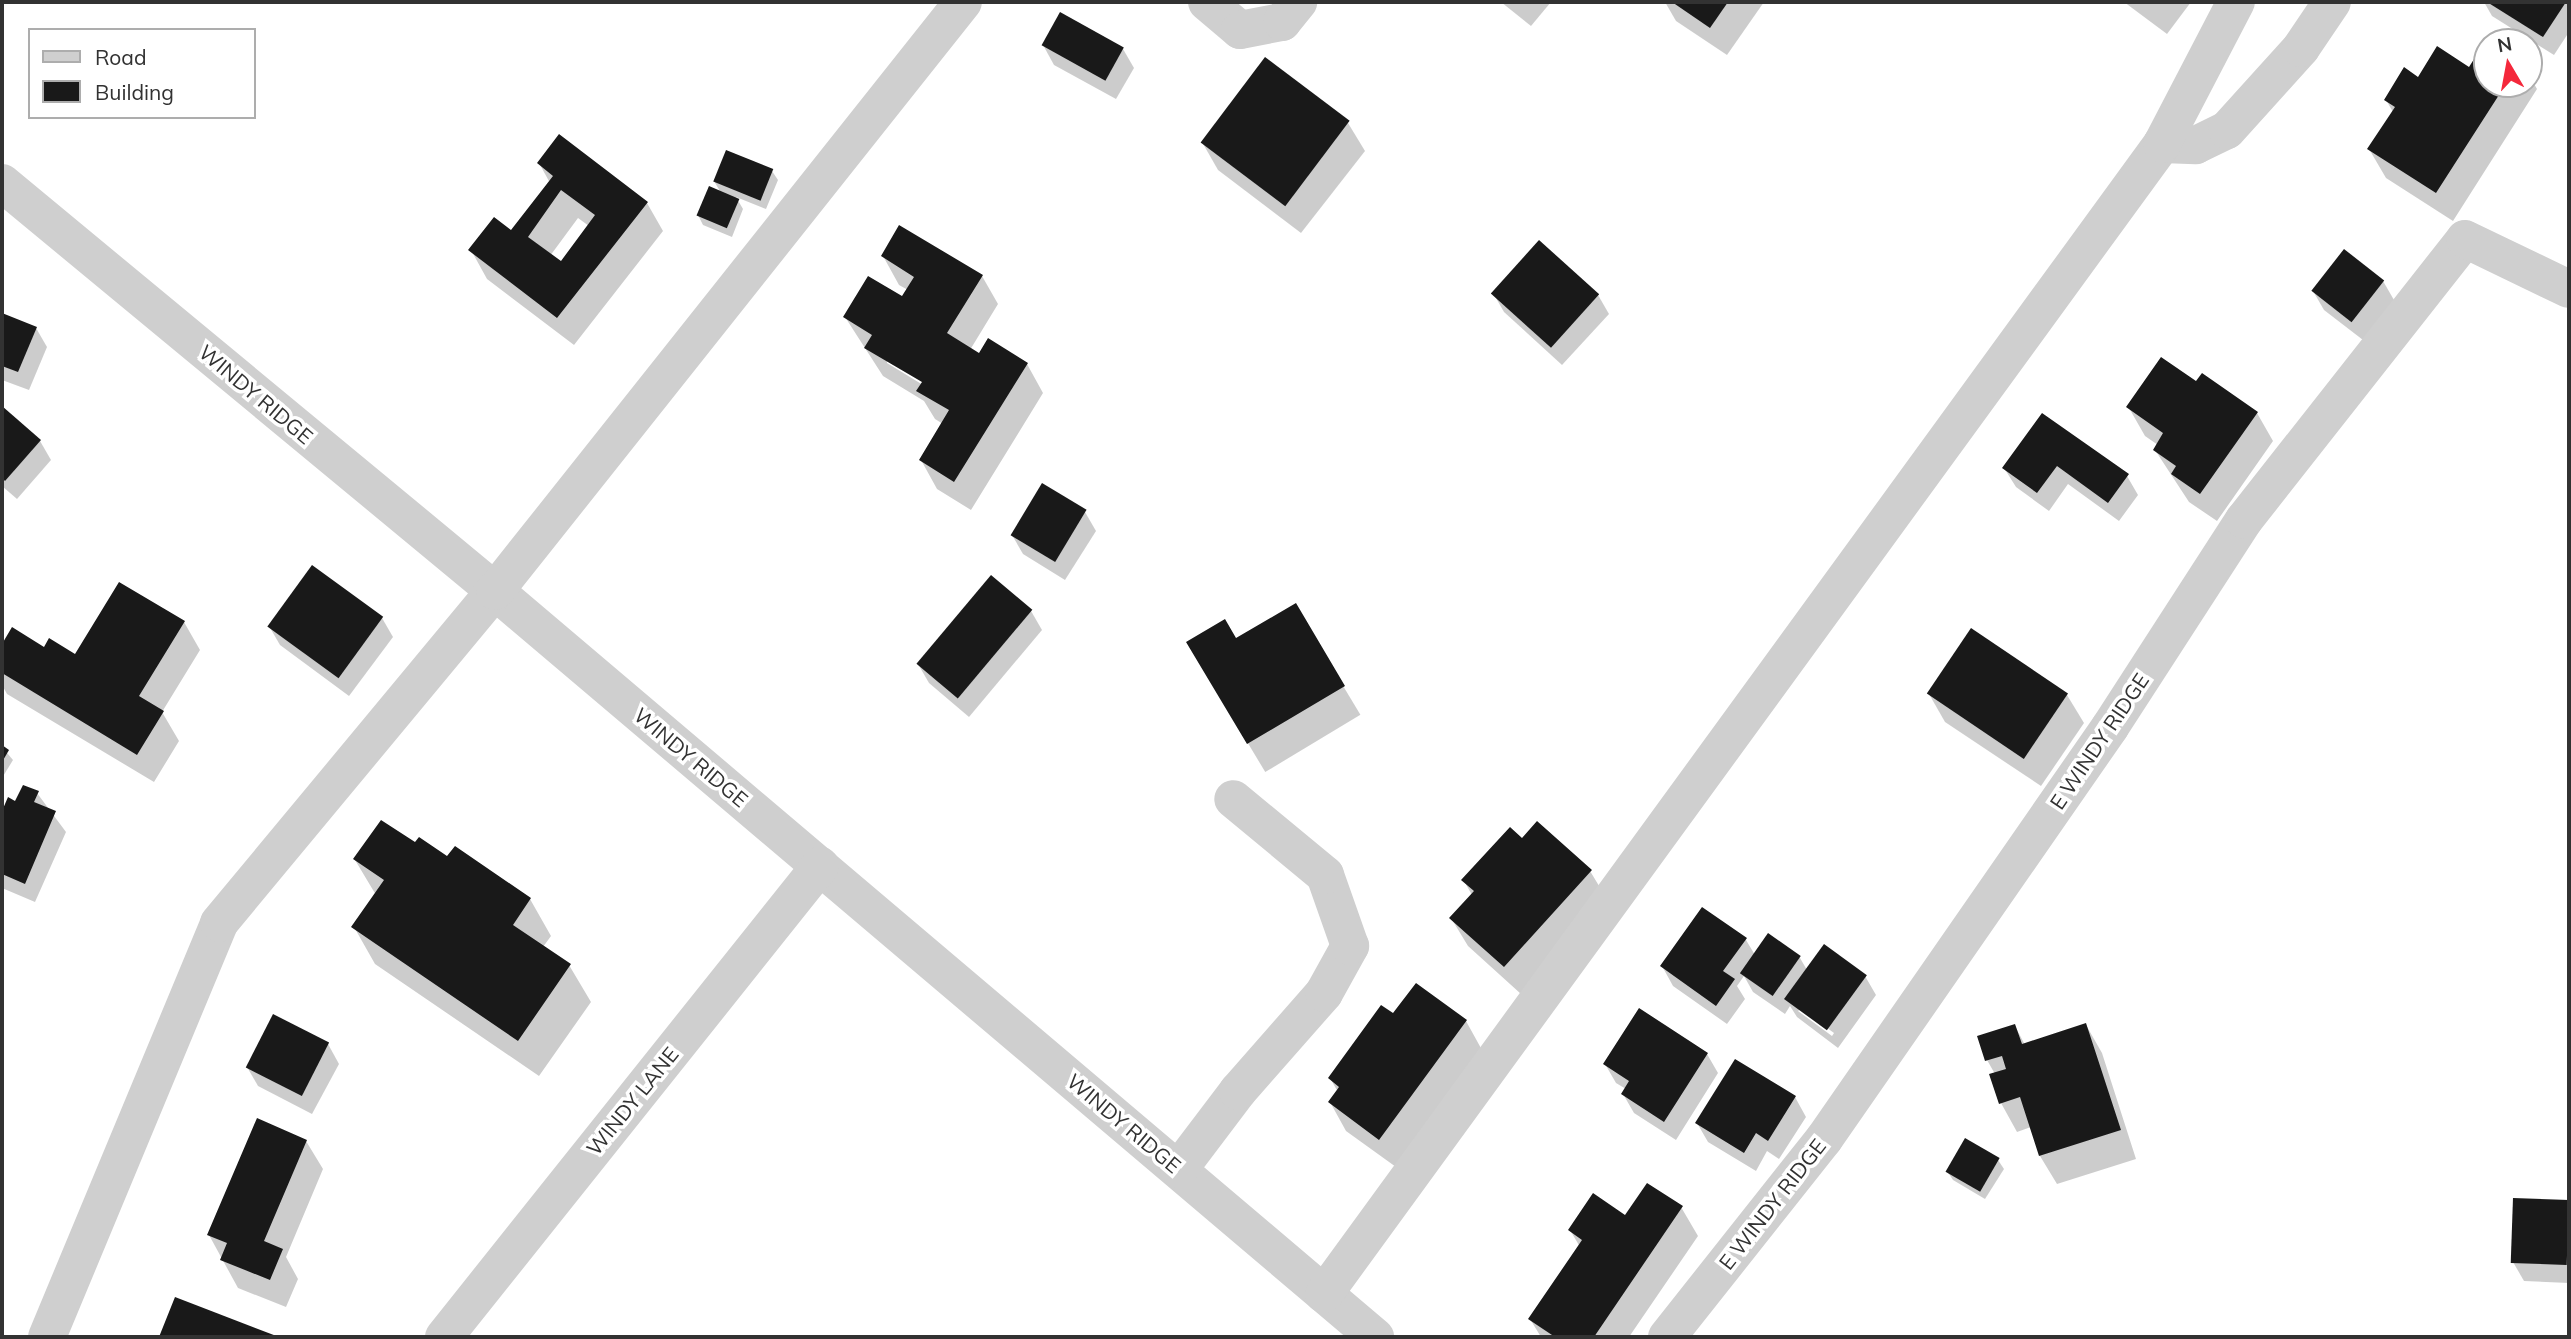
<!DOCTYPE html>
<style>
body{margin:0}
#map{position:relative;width:2571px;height:1339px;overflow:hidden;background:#fff;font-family:Mulish,sans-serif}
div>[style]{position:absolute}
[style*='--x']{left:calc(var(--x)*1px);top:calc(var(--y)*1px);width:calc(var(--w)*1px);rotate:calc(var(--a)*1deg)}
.shadow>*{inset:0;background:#0003;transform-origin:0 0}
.building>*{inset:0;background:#191919;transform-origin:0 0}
.minor>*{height:38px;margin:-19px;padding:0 19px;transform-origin:19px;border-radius:19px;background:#cfcfcf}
span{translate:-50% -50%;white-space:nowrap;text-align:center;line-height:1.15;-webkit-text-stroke:7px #fff;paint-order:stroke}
.street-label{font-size:21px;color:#323232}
.frame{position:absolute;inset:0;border:4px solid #323232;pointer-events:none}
.legend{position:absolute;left:28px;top:28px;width:228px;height:91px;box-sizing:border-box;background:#fff;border:2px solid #adadad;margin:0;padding:9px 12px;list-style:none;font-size:21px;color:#323232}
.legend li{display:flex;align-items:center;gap:14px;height:35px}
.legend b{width:35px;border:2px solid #adadad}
.north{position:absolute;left:2473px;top:28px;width:70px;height:70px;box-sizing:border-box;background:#fff;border:2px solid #adadad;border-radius:50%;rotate:350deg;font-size:19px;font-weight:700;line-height:28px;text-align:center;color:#323232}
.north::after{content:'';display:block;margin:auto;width:24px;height:32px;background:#f4283b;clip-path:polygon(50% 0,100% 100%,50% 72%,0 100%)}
</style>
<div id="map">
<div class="shadow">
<div style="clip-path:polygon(1501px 2px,1551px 2px,1531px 26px)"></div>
<div style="clip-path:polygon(1665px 2px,1764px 2px,1727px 55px,1676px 21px)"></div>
<div style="clip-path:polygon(2124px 2px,2191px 2px,2167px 34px)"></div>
<div style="clip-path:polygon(2484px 2px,2569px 2px,2569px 32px,2554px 55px,2492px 16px)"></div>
<div style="clip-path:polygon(2488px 40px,2491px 42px,2487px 42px,2487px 84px,2529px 84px,2529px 75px,2537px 89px,2453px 221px,2386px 178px,2369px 149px,2393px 112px,2386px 100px,2470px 69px)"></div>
<div style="clip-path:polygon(1043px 45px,1123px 49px,1134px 68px,1116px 99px,1054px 65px)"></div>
<div style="clip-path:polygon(1348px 123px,1365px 151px,1301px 233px,1218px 170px,1202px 142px)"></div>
<div style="clip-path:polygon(727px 152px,772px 171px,778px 180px,766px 209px,736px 197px,743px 209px,732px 237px,703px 225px,698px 215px,721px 193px,714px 181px)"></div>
<div style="clip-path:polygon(evenodd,539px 163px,647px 203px,663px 231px,574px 345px,487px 279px,471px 250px,512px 233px,550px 183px,539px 163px,578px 218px,589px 226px,561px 264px,550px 256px,578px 218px)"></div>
<div style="clip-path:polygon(evenodd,883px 256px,982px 276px,998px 304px,970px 350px,979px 355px,1027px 364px,1043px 393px,971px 510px,937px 489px,921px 460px,943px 424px,935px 419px,924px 401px,883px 376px,845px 317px,902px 298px,908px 290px,899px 285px,883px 256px,887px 359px,930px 385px,928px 388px,887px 363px,887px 359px)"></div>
<div style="clip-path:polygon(2383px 281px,2394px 300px,2363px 340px,2324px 310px,2313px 291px)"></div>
<div style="clip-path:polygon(1493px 293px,1598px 295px,1609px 314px,1562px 365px,1504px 312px)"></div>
<div style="clip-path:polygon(2px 315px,36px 328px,47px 347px,29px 390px,2px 380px)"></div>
<div style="clip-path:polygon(2129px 408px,2257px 413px,2273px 441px,2217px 521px,2189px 502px,2155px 450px,2158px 445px,2145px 436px)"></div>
<div style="clip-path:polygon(2px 409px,40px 441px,51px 460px,17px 499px,2px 486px)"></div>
<div style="clip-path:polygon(2043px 415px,2127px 476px,2138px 495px,2119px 521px,2068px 484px,2049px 511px,2016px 487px,2004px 468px)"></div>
<div style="clip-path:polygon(1085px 512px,1096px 531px,1065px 580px,1023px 554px,1012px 535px)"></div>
<div style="left:1295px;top:606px;width:127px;height:111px;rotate:59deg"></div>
<div style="clip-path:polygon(1031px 611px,1042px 630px,969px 717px,929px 683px,918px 664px)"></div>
<div style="clip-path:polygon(382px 618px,393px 637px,349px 696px,280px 645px,269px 626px)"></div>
<div style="clip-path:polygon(184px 622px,200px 650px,162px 712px,179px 741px,154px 782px,7px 694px,2px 685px,2px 648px,13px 629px,45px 649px,76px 657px)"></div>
<div style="clip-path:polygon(1929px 694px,2067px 695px,2084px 723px,2041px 786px,1945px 722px)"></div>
<div style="clip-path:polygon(2px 747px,13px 760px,2px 778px)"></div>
<div style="clip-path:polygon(37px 793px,66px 832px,35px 902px,2px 888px,2px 816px,9px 800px,16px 803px)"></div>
<div style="clip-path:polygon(1522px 840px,1590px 871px,1607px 899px,1521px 994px,1468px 946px,1451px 918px,1472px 895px,1464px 881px)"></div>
<div style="clip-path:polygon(415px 845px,530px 899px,551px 936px,543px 947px,569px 965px,591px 1002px,539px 1076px,375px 964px,354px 927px,376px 895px,355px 860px)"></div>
<div style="clip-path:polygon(evenodd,1703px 909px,1746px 940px,1755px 955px,1800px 958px,1807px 970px,1865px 976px,1876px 995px,1838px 1048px,1797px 1017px,1790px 1006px,1785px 1014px,1753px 992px,1744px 976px,1737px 986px,1745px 999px,1727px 1024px,1673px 986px,1662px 966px,1703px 909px,1801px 1009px,1834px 1033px,1832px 1036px,1798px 1011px,1801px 1009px)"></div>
<div style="clip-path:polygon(1416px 985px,1466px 1021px,1482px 1050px,1396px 1167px,1346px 1131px,1330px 1102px,1338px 1092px,1330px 1078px,1393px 1016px)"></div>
<div style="clip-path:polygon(2086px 1025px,2102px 1053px,2136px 1159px,2057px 1184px,2040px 1156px,2031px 1127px,2017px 1132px,2001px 1103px,1991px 1076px,1995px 1074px,1987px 1060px,2015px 1026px,2025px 1045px)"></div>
<div style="clip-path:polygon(328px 1044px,339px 1064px,312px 1114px,258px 1086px,247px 1067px)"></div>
<div style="clip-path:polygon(1707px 1054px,1718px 1073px,1676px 1140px,1634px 1113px,1623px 1094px,1626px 1089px,1616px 1083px,1605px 1064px)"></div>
<div style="clip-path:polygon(1795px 1097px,1806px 1117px,1779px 1159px,1767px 1151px,1756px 1171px,1708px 1142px,1697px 1123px)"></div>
<div style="clip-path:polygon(306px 1141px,323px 1169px,286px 1257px,298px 1279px,286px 1307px,238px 1288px,209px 1235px)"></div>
<div style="clip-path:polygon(1998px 1160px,2004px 1169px,1985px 1199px,1953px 1180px,1947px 1171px)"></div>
<div style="clip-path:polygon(2515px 1199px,2569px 1202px,2569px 1283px,2524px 1281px,2513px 1262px)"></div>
<div style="clip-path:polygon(1681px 1207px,1698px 1236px,1629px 1337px,1541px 1337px,1530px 1319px,1580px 1247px,1570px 1230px)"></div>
<div style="clip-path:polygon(176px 1299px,275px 1337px,161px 1337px)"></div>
</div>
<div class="building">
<div style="clip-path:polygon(1672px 2px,1728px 2px,1710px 28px)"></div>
<div style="clip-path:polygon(2487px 2px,2566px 2px,2543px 37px)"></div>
<div style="left:1060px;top:12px;width:73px;height:38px;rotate:29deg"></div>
<div style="clip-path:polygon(2488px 37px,2495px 42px,2487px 42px,2487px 84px,2506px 84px,2436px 193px,2367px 149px,2395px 107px,2384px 100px,2404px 67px,2418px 77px,2437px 46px,2469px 67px)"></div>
<div style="left:1265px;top:57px;width:106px;height:107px;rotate:37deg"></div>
<div style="clip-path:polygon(evenodd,559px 134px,648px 202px,557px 318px,468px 250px,494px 217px,511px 230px,553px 176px,537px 163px,559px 134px,561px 190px,595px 215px,561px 261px,528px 237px,561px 190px)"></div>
<div style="left:726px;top:150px;width:51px;height:34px;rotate:22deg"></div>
<div style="left:709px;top:186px;width:33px;height:32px;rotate:23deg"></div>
<div style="clip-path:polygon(899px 225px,983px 275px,947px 333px,979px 353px,988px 338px,1028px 363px,954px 482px,919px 460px,949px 410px,916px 391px,922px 382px,864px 348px,872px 335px,843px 317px,868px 276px,902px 296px,914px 277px,881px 256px)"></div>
<div style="left:1539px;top:240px;width:81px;height:72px;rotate:42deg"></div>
<div style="left:2344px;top:249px;width:51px;height:53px;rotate:38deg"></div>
<div style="clip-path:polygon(2px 313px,37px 327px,18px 372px,2px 366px)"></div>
<div style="clip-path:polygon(2161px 357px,2196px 381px,2202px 373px,2258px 412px,2200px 494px,2171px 474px,2176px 466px,2153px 450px,2163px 433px,2126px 407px)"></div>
<div style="clip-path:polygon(2px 406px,41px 440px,5px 481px,2px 478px)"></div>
<div style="clip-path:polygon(2042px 413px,2129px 474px,2108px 503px,2057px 466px,2037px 493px,2002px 468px)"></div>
<div style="left:1042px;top:483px;width:52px;height:61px;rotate:31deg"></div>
<div style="left:312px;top:565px;width:88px;height:76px;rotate:36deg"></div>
<div style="left:991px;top:575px;width:54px;height:116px;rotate:40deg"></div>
<div style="clip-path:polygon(119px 582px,185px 621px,139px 696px,164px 711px,137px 755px,2px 673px,2px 644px,12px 627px,44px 647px,49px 638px,75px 654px)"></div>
<div style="clip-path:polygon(1296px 603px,1345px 686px,1247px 744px,1186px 642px,1225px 619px,1236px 638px)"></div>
<div style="left:1971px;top:628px;width:117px;height:79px;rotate:34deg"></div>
<div style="clip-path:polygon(2px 745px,9px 750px,2px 762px)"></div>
<div style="clip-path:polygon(23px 785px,39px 791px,34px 802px,56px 811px,25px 884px,2px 874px,2px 811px,8px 797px,15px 801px)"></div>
<div style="clip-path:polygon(381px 820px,415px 842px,419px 837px,447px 856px,455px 846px,531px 898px,513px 925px,571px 964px,518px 1041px,351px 927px,384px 880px,353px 859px)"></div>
<div style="clip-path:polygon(1537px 821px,1592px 870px,1504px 967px,1449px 918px,1474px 891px,1461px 880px,1510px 827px,1522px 838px)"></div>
<div style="clip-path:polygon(1702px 907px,1747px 938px,1723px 971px,1735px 979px,1716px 1006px,1660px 966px)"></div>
<div style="left:1768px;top:933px;width:40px;height:49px;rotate:35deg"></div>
<div style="left:1824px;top:944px;width:53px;height:68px;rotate:36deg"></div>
<div style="clip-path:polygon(1416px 983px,1467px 1020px,1379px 1140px,1328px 1102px,1339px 1087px,1328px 1078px,1381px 1005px,1393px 1013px)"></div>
<div style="clip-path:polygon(1639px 1008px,1708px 1053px,1664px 1122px,1621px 1094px,1629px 1081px,1603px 1064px)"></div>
<div style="left:273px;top:1014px;width:63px;height:60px;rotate:27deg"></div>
<div style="clip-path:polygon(2086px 1023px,2121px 1130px,2039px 1156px,2020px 1097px,1999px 1104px,1989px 1074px,2006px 1069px,2002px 1056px,1985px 1061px,1977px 1036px,2015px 1024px,2022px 1044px)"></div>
<div style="clip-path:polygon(1735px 1059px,1796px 1096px,1768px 1141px,1756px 1133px,1744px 1153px,1695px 1123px)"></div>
<div style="clip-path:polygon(257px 1118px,307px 1140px,264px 1241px,283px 1249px,270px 1280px,220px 1260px,227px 1243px,207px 1235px)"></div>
<div style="left:1965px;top:1138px;width:40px;height:39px;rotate:30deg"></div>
<div style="clip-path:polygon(1647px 1183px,1683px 1206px,1594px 1337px,1555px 1337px,1528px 1319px,1582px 1240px,1568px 1230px,1593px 1193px,1625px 1215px)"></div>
<div style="left:2513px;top:1198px;width:56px;height:65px;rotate:2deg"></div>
<div style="clip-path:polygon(175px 1297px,279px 1337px,159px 1337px)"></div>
</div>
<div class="minor">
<div style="--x:1207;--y:2;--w:43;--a:40.3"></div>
<div style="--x:1240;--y:30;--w:43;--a:-10.8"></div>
<div style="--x:1282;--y:22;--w:26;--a:-51"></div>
<div style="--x:2162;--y:144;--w:34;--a:2"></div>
<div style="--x:2196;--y:145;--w:34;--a:-26"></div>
<div style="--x:2227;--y:130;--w:110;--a:-47.9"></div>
<div style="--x:2301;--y:48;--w:55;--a:-56"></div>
<div style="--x:2;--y:183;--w:640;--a:39.61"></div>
<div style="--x:495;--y:591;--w:1154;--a:40.29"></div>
<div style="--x:1179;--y:1169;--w:98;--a:-52.9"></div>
<div style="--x:1238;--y:1091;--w:130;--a:-48.7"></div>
<div style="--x:1324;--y:993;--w:54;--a:-61"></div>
<div style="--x:1350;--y:946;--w:75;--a:-109.4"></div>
<div style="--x:1325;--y:875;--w:119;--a:-140.4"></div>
<div style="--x:1324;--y:1294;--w:1423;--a:-53.92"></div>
<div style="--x:2162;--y:144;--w:160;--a:-62.5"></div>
<div style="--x:47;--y:1337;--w:448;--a:-67.4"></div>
<div style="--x:219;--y:923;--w:432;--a:-50.3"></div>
<div style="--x:495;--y:591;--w:752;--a:-51.53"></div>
<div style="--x:444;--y:1337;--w:603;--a:-51.4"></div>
<div style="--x:1667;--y:1337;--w:253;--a:-51.6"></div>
<div style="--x:1824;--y:1139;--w:502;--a:-55.23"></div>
<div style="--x:2110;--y:727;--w:247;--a:-57.1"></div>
<div style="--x:2244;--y:520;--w:357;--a:-51.8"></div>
<div style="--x:2465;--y:239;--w:115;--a:25.7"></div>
</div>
<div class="street-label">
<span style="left:256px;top:394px;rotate:40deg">WINDY RIDGE</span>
<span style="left:2099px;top:741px;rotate:-56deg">E WINDY RIDGE</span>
<span style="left:691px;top:757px;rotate:40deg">WINDY RIDGE</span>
<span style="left:632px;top:1101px;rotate:-51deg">WINDY LANE</span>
<span style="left:1124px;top:1123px;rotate:40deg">WINDY RIDGE</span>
<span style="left:1772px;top:1204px;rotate:-52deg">E WINDY RIDGE</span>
</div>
<div class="frame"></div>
<ul class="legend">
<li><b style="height:9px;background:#cfcfcf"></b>Road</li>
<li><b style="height:19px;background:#191919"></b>Building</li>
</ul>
<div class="north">N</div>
</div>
